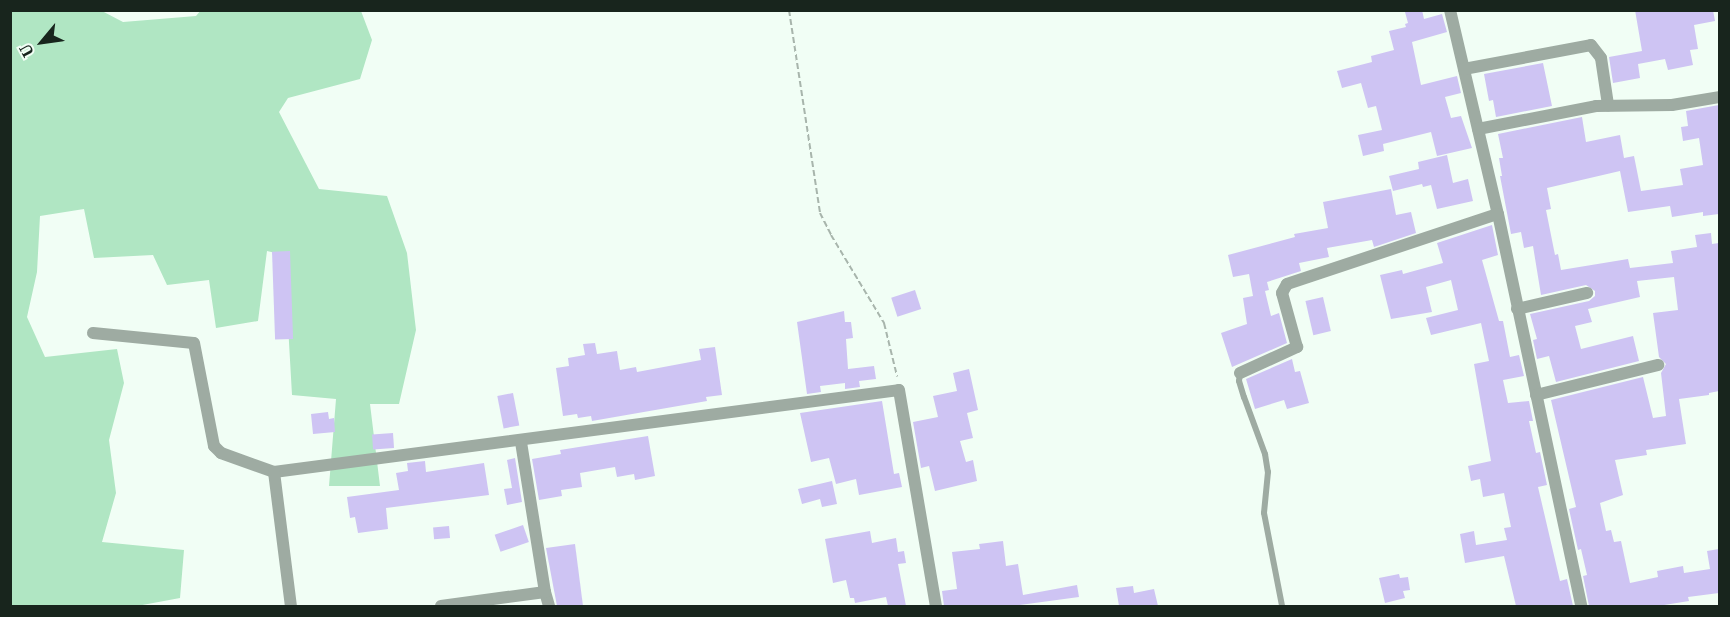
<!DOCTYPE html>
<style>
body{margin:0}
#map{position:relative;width:1730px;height:617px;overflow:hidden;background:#f1fef5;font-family:"Noto Serif",serif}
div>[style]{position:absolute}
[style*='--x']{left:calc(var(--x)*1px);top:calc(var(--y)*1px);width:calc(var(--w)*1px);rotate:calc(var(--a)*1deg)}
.green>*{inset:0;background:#b0e6c3}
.building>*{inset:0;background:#cec4f3;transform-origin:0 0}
.path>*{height:2px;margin-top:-1px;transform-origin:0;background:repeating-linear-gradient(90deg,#a8b5ac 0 6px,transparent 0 9px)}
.lane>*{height:6px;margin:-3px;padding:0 3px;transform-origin:3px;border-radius:3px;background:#9eaba2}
.street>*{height:12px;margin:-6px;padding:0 6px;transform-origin:6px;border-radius:6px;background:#9eaba2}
span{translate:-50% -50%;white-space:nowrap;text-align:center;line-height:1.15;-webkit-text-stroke:6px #f1fef5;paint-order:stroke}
.frame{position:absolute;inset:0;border:12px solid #18251d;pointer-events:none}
.north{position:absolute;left:12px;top:12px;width:60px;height:60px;-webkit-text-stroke:4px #f1fef5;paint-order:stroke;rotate:241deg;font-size:16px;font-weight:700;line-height:24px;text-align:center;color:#18251d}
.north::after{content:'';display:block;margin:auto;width:21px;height:27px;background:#18251d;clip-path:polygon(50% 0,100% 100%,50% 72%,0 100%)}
</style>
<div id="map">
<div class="green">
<div style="clip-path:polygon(201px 10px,361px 11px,372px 40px,360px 79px,288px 98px,279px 112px,319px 189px,387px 196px,407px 253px,416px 330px,399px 404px,370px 404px,380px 486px,329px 486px,336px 399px,292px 395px,284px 255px,267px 251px,258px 321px,216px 328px,209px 280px,167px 285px,153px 255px,94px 258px,84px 209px,40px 216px,37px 272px,27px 317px,45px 357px,117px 349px,124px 383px,109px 440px,116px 493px,102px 542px,184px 550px,180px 598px,137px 606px,11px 606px,10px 11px,102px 11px,123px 22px,196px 16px)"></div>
</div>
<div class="building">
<div style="clip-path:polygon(1422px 10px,1424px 19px,1442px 14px,1447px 32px,1412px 42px,1421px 85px,1457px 76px,1461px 93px,1445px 97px,1451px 118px,1461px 116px,1472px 148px,1437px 156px,1431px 132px,1383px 144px,1384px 151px,1363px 156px,1358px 135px,1382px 130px,1376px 106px,1368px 108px,1361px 83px,1342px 88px,1337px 71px,1372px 62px,1371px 56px,1394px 50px,1389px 31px,1406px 27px,1405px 24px,1408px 23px,1405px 12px)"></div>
<div style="clip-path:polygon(1635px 10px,1713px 10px,1715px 21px,1694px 25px,1698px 49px,1690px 50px,1693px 65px,1668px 70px,1665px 59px,1638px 64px,1640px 78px,1613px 83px,1609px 57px,1642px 51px)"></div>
<div style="clip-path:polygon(1543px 63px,1552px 106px,1496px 117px,1493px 100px,1489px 101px,1484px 74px)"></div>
<div style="clip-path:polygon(1719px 105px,1719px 214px,1703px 216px,1703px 212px,1672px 217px,1670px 206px,1628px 212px,1620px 171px,1547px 188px,1551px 209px,1546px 210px,1555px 255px,1558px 254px,1561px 270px,1628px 259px,1630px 268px,1673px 263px,1671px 251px,1697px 247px,1695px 235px,1711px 233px,1712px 244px,1719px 243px,1719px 391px,1709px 393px,1709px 395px,1679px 399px,1686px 444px,1646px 450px,1647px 455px,1615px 460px,1623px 495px,1600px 503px,1606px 531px,1611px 530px,1614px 542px,1621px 541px,1630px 583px,1658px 577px,1657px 571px,1683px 566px,1684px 573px,1710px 569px,1707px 551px,1719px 549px,1719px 593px,1688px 597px,1689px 601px,1658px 606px,1589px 606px,1583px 576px,1587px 575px,1581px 549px,1578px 550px,1569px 509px,1576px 507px,1551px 400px,1643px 377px,1653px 418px,1666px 416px,1661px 373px,1666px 364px,1659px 357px,1653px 313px,1678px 310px,1674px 277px,1637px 281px,1640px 297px,1588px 309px,1592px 322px,1575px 326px,1581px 349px,1633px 336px,1639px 361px,1556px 382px,1549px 356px,1537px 359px,1533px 340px,1537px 339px,1530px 314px,1589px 301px,1595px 296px,1595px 291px,1586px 285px,1541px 295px,1533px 246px,1524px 248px,1521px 232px,1511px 234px,1500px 176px,1502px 176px,1499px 158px,1503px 158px,1498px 134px,1582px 117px,1586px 142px,1620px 135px,1624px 158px,1634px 156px,1641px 191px,1683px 185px,1680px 169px,1703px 165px,1699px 138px,1683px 141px,1681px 127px,1688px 126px,1686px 111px)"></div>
<div style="clip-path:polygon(1447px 155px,1453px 183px,1468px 179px,1473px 201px,1437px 209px,1431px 185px,1423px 187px,1422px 184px,1393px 191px,1389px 176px,1419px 169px,1418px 162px)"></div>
<div style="clip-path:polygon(1391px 189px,1396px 215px,1411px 212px,1416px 233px,1374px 247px,1372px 240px,1327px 248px,1329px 257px,1299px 263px,1301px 271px,1267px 282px,1269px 290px,1265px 291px,1271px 316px,1279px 313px,1287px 343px,1232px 367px,1221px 333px,1247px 324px,1243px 298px,1253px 296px,1249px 274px,1233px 277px,1228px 255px,1295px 237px,1294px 234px,1328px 228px,1323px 202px)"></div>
<div style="clip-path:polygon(1492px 225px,1498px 255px,1482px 260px,1499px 321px,1503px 321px,1510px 357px,1519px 355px,1524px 376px,1503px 380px,1508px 403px,1529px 401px,1533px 421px,1529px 421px,1536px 453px,1540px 452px,1547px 485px,1538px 487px,1560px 581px,1567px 579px,1573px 606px,1516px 606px,1504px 556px,1465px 563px,1460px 534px,1474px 531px,1476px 545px,1507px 540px,1504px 528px,1511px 527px,1504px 493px,1483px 497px,1480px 479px,1471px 481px,1468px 466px,1491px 461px,1474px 364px,1489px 361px,1481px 323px,1431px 335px,1426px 318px,1458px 310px,1451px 280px,1426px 287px,1432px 312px,1391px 319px,1380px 275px,1402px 270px,1403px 274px,1443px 263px,1437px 243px)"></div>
<div style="left:290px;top:251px;width:88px;height:18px;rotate:88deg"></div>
<div style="left:915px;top:290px;width:20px;height:25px;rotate:72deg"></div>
<div style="left:1323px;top:297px;width:35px;height:18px;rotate:77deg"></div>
<div style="clip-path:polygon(844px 311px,845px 322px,851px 322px,853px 338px,846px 339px,848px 369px,874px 366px,876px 379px,859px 381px,860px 387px,845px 389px,845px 383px,820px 386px,821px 392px,807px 394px,797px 322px)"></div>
<div style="clip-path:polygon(595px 343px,597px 354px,617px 351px,620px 370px,636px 367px,637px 372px,701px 360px,699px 349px,715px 347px,722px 395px,706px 397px,707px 401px,592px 421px,591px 416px,578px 418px,577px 414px,563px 416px,556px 368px,569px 366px,568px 358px,585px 355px,583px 344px)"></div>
<div style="clip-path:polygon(1292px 359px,1295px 372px,1300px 371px,1309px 403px,1287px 409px,1284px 400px,1255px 409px,1246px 379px)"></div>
<div style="clip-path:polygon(969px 369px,978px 410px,967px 413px,973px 438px,960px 441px,966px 462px,973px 460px,977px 481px,935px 491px,929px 466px,921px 468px,913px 422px,938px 417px,933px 396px,957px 391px,953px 373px)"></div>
<div style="left:513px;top:393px;width:33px;height:16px;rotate:79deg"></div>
<div style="clip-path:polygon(882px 401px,894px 474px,899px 473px,902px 487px,859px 495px,856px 479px,836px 484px,829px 458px,811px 462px,800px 413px)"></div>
<div style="clip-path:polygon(328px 412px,329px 419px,334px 418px,335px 432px,313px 434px,311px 414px)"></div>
<div style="left:393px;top:433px;width:15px;height:21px;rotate:86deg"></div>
<div style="clip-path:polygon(648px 436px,655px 476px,635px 480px,634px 474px,617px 477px,615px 467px,580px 473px,582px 487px,561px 490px,562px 496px,539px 500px,532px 459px,561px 454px,560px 450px)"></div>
<div style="clip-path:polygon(515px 458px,522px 502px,507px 505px,504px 489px,512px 488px,507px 460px)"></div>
<div style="clip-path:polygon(425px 461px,426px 472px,484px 463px,489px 495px,386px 508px,388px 529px,358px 533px,355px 517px,350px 518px,347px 497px,399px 490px,396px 473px,408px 471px,407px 463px)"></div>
<div style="clip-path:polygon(832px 481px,837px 504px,822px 507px,820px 499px,802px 504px,798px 489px)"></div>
<div style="left:523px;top:525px;width:18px;height:30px;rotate:71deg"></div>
<div style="left:449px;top:526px;width:12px;height:16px;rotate:85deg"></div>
<div style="clip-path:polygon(870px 531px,872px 543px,896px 538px,898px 552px,904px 551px,906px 563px,898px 564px,906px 606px,888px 606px,886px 597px,855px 603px,854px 598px,850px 598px,846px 580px,833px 583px,825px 539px)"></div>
<div style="clip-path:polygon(1003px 541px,1006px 566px,1018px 564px,1023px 595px,1077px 585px,1079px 597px,1012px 606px,944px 606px,942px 591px,957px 589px,952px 552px,980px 549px,979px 544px)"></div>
<div style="clip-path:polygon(575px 544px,583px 606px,557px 606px,546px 548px)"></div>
<div style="clip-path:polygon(1399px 574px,1400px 578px,1408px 577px,1410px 590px,1403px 591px,1405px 598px,1385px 603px,1379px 578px)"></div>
<div style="clip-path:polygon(1133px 586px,1134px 593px,1154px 589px,1158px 606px,1119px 606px,1116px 588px)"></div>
</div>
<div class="path">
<div style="--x:789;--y:10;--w:205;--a:81.3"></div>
<div style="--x:820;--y:213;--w:25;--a:63"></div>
<div style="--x:831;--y:235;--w:103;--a:58.9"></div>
<div style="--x:884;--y:323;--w:55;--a:76.2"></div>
</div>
<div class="lane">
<div style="--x:1240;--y:373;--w:8;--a:97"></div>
<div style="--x:1239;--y:381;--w:17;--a:73"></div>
<div style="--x:1244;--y:397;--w:61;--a:69.8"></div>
<div style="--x:1265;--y:454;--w:18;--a:81"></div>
<div style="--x:1268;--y:472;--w:41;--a:95.6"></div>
<div style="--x:1264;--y:513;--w:95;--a:79"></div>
</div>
<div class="street">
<div style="--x:1450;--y:10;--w:210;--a:76.8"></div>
<div style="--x:1498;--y:214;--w:401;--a:78"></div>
<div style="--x:1464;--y:69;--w:129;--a:-10.7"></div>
<div style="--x:1591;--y:45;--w:16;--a:52"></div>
<div style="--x:1601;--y:58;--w:48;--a:81.5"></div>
<div style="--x:1478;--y:129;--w:120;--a:-11"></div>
<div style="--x:1596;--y:106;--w:76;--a:-0.8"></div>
<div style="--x:1672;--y:105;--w:49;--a:-9.5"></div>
<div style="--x:1517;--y:309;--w:72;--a:-12.9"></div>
<div style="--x:93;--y:333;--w:101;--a:5.7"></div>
<div style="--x:194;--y:343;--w:105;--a:79"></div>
<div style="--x:214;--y:446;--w:10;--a:45"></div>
<div style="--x:221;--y:453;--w:56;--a:19.7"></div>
<div style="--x:274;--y:472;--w:630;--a:-7.47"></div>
<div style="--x:899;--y:390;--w:219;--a:80.3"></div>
<div style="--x:1240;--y:373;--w:63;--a:-24.5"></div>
<div style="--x:1297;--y:347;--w:56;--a:-105.5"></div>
<div style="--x:1282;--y:293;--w:10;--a:-61"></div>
<div style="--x:1287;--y:284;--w:222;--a:-18.4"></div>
<div style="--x:1536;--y:395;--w:126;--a:-13.8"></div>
<div style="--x:274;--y:472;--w:135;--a:82.8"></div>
<div style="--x:545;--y:592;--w:15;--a:74"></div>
<div style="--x:441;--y:606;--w:105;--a:-7.7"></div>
<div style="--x:545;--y:592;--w:152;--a:-99.1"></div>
</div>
<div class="frame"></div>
<div class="north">U</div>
</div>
